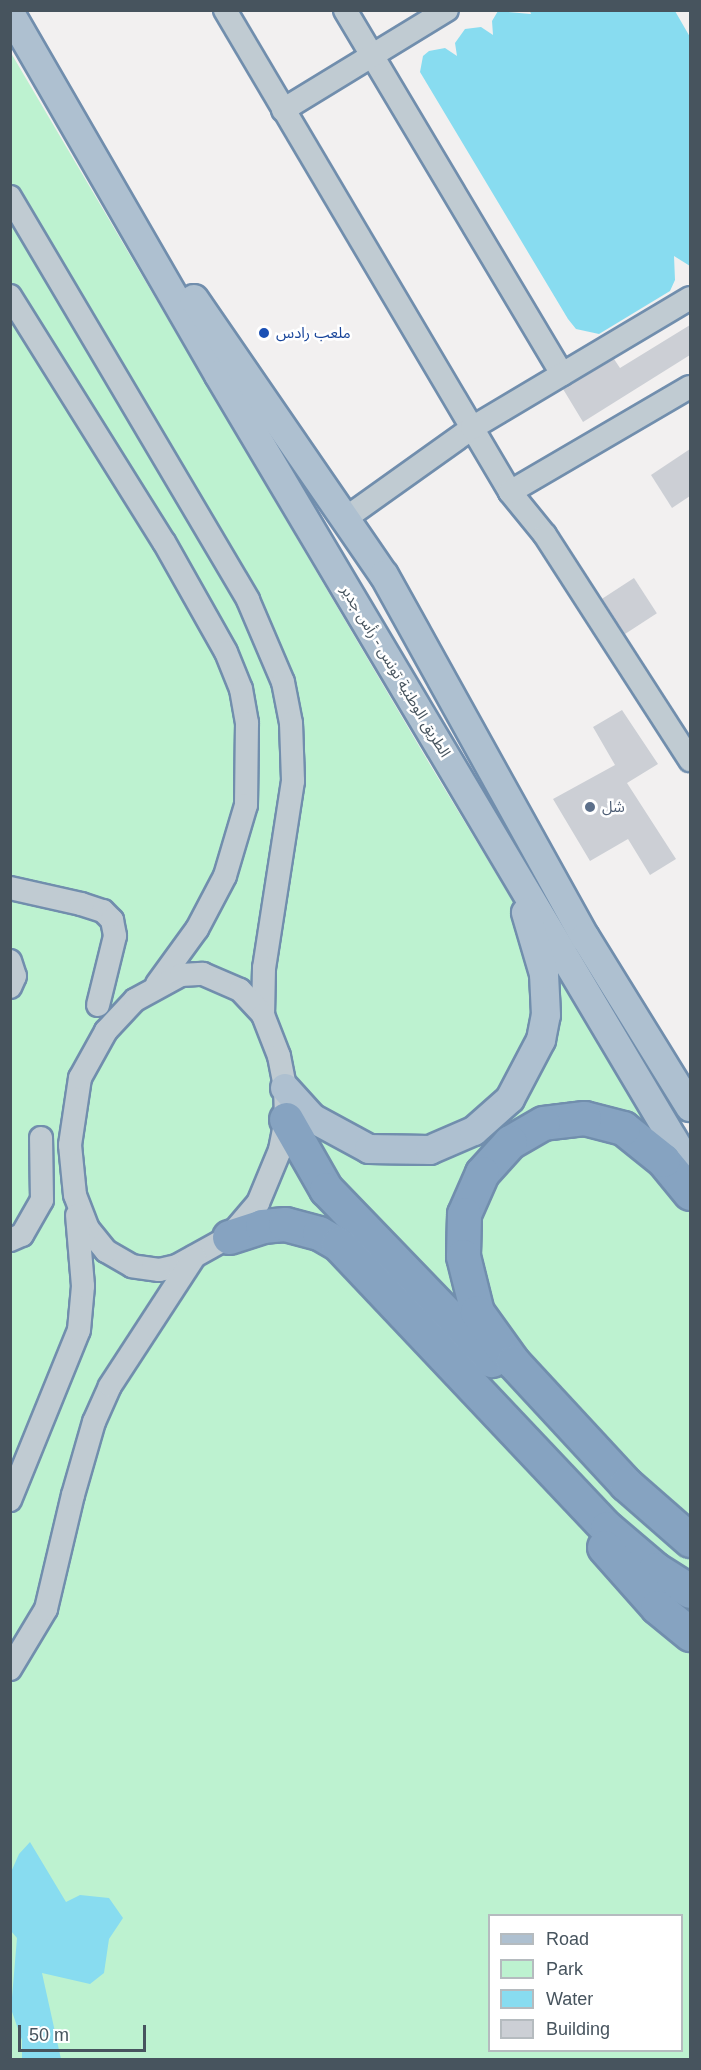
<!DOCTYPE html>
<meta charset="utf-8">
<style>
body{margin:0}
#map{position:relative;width:701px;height:2070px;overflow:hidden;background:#f2f0f0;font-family:Helvetica,"Noto Sans Arabic",sans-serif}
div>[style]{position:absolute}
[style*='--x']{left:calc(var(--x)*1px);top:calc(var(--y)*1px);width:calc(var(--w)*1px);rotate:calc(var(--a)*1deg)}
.green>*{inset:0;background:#bdf2d0}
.water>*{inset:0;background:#88dcf0}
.building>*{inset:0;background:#cccfd5;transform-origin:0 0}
.roads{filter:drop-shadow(2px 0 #718ead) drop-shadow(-2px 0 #718ead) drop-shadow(0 2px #718ead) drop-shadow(0 -2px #718ead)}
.minor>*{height:22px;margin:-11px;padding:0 11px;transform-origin:11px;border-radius:11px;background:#c0cbd2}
.major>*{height:28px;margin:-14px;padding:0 14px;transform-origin:14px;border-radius:14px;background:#aec0d0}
.highway>*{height:33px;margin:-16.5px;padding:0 16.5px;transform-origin:16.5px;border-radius:16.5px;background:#86a3c1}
.dots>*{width:16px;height:16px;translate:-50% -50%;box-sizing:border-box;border:3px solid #fff;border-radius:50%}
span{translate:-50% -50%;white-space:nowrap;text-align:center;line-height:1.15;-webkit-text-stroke:5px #fff;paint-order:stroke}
.transit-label{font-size:15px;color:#164399}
.left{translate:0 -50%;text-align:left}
.street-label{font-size:15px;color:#47545e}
.service-label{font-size:15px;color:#4e5e75}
.frame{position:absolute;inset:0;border:12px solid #47545e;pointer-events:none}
.legend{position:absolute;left:488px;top:1914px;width:195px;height:138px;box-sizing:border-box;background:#fff;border:2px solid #b5bbbf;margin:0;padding:8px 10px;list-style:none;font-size:18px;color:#47545e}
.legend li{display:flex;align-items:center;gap:12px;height:30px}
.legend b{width:30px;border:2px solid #b5bbbf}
.scale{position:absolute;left:18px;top:2025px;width:128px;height:27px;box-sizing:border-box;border:3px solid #47545e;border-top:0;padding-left:8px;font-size:18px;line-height:21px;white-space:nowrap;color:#47545e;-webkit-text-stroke:4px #fff;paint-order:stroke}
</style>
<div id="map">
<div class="green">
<div style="clip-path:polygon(evenodd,11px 53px,429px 763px,690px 1194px,690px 2059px,11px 2059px,11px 53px,490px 1916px,682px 1916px,682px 2050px,490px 2050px,490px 1916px)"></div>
</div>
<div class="water">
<div style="clip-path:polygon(498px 11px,531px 14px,530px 11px,675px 11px,690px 37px,690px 266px,674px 256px,675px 280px,670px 291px,599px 334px,576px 329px,568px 319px,420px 72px,423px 56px,429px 51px,445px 48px,457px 56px,455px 43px,465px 29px,481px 27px,493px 35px,492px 21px)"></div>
<div style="clip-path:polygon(30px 1842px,66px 1902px,80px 1895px,109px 1898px,123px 1918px,109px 1939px,104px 1973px,90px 1984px,42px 1973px,61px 2059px,22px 2059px,22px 2040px,11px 2009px,17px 1938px,11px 1931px,11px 1872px,19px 1854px)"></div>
</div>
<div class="building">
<div style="clip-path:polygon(690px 325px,690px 355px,583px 422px,563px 389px,614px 359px,620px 368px)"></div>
<div style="clip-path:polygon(690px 449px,690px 496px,672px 508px,651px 475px)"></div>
<div style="left:634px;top:578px;width:42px;height:38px;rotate:57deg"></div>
<div style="clip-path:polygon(622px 710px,658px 764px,627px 783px,676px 859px,650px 875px,628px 839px,590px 861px,553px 799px,615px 765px,593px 727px)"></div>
</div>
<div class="roads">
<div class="minor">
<div style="--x:225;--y:10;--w:560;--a:59.4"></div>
<div style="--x:510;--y:492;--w:55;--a:50.9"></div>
<div style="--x:545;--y:535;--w:268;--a:57.2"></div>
<div style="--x:345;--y:10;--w:424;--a:59.2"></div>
<div style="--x:283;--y:110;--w:192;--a:-31.4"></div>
<div style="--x:10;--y:197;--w:468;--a:59.4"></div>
<div style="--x:248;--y:600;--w:89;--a:66.9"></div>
<div style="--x:283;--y:682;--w:42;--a:79"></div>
<div style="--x:291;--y:723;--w:58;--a:88"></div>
<div style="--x:293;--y:781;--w:189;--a:98.8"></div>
<div style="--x:264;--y:968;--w:47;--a:91.2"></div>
<div style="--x:10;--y:296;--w:290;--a:58"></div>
<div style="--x:164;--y:542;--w:126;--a:60.6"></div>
<div style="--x:226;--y:652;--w:40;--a:68"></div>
<div style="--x:241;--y:689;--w:35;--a:80"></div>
<div style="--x:247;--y:723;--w:82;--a:90.7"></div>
<div style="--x:246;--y:805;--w:74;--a:106.5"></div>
<div style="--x:225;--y:876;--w:60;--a:117.8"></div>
<div style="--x:197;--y:929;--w:68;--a:126"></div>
<div style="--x:510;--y:492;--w:208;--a:-30.3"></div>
<div style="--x:346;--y:518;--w:155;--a:-35.5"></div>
<div style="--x:472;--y:428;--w:254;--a:-30.8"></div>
<div style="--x:10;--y:888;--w:73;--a:12.7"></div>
<div style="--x:81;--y:904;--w:23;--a:18"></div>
<div style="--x:103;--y:911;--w:13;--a:45"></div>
<div style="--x:112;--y:920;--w:16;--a:79"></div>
<div style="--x:115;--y:936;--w:71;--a:103.8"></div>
<div style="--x:10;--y:961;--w:16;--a:72"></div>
<div style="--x:15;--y:976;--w:12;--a:114"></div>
<div style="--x:203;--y:974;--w:40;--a:23.4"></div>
<div style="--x:240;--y:990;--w:34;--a:47"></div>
<div style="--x:263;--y:1015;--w:44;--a:68.7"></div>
<div style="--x:279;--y:1056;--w:33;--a:79"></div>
<div style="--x:285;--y:1088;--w:31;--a:88"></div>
<div style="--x:286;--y:1119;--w:32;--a:101"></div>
<div style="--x:280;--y:1150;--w:57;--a:112.5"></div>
<div style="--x:258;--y:1203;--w:45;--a:130.5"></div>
<div style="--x:229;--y:1237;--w:60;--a:150.9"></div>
<div style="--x:177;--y:1266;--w:18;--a:167"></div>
<div style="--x:159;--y:1270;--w:27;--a:-172"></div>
<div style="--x:132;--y:1266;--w:30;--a:-150"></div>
<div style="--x:106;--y:1251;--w:28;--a:-129"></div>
<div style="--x:88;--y:1229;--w:36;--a:-111"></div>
<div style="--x:75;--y:1195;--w:50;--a:-95.7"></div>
<div style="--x:70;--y:1145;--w:68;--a:-81.5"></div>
<div style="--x:80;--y:1078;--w:54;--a:-61"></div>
<div style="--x:106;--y:1031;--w:42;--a:-46.9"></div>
<div style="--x:135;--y:1000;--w:52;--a:-28.5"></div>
<div style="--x:181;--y:975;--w:22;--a:-3"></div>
<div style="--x:10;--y:1240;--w:13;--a:-23"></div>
<div style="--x:22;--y:1235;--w:40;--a:-60.3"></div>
<div style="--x:42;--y:1200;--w:62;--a:-90.9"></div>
<div style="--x:10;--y:1500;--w:183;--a:-67.9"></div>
<div style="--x:79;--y:1330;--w:44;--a:-84.8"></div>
<div style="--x:83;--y:1286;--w:71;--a:-94.8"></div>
<div style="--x:10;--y:1669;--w:70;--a:-59"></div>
<div style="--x:46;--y:1609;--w:117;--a:-76.7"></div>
<div style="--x:73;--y:1495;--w:76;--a:-74"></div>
<div style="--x:94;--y:1422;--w:39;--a:-66"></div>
<div style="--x:110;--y:1386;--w:154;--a:-56.9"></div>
</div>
<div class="major">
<div style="--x:10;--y:13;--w:418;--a:60"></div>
<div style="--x:219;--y:375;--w:922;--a:59.29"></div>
<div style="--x:194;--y:299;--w:335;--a:55.5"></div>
<div style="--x:384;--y:575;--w:414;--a:61"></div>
<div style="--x:585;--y:937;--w:200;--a:58.3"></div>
<div style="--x:285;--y:1088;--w:40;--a:48"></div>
<div style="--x:312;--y:1118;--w:65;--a:28.5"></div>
<div style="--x:369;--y:1149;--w:61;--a:0.9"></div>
<div style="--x:430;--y:1150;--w:48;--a:-23.4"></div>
<div style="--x:474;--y:1131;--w:48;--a:-41.6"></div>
<div style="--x:510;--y:1099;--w:67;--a:-62.3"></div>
<div style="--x:541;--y:1040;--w:25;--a:-79"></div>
<div style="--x:546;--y:1015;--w:41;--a:-92.8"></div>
<div style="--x:544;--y:974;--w:64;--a:-106.4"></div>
</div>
<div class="highway">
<div style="--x:286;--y:1119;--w:81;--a:60.3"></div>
<div style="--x:326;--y:1189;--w:238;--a:46"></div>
<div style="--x:690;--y:1193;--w:43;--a:-129.3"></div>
<div style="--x:663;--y:1160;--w:51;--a:-141.3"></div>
<div style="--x:623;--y:1128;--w:40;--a:-165.6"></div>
<div style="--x:584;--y:1118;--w:41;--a:173"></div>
<div style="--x:543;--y:1123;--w:38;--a:150"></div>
<div style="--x:510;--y:1142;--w:42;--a:132.1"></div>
<div style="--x:482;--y:1173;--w:45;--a:113.7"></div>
<div style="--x:464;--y:1214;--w:42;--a:91.4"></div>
<div style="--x:463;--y:1256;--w:58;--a:76"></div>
<div style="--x:477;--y:1312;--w:62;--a:54.2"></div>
<div style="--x:513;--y:1362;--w:166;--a:47.2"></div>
<div style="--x:626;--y:1484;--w:85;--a:41.2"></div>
<div style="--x:229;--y:1237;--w:35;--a:-18"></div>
<div style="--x:262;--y:1226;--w:23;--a:-5"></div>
<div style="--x:285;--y:1224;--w:35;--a:15"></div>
<div style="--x:319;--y:1233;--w:22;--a:30"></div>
<div style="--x:338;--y:1244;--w:391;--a:46.6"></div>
<div style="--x:607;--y:1528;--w:63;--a:40.5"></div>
<div style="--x:655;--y:1569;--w:41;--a:32.2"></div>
<div style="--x:604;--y:1547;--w:80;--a:48.5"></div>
<div style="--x:657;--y:1607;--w:43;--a:39.3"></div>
</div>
</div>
<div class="dots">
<div style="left:264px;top:333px;background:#1a4fb4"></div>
<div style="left:590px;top:807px;background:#5c6f8a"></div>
</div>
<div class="transit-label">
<span class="left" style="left:276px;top:333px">ملعب رادس</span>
</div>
<div class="street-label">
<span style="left:396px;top:671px;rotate:59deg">الطريق الوطنية تونس - رأس جدير</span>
</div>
<div class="service-label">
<span class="left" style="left:602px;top:807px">شل</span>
</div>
<div class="frame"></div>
<ul class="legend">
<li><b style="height:8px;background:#aec0d0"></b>Road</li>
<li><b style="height:16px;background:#bdf2d0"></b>Park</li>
<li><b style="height:16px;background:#88dcf0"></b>Water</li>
<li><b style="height:16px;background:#cccfd5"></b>Building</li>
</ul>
<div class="scale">50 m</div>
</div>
